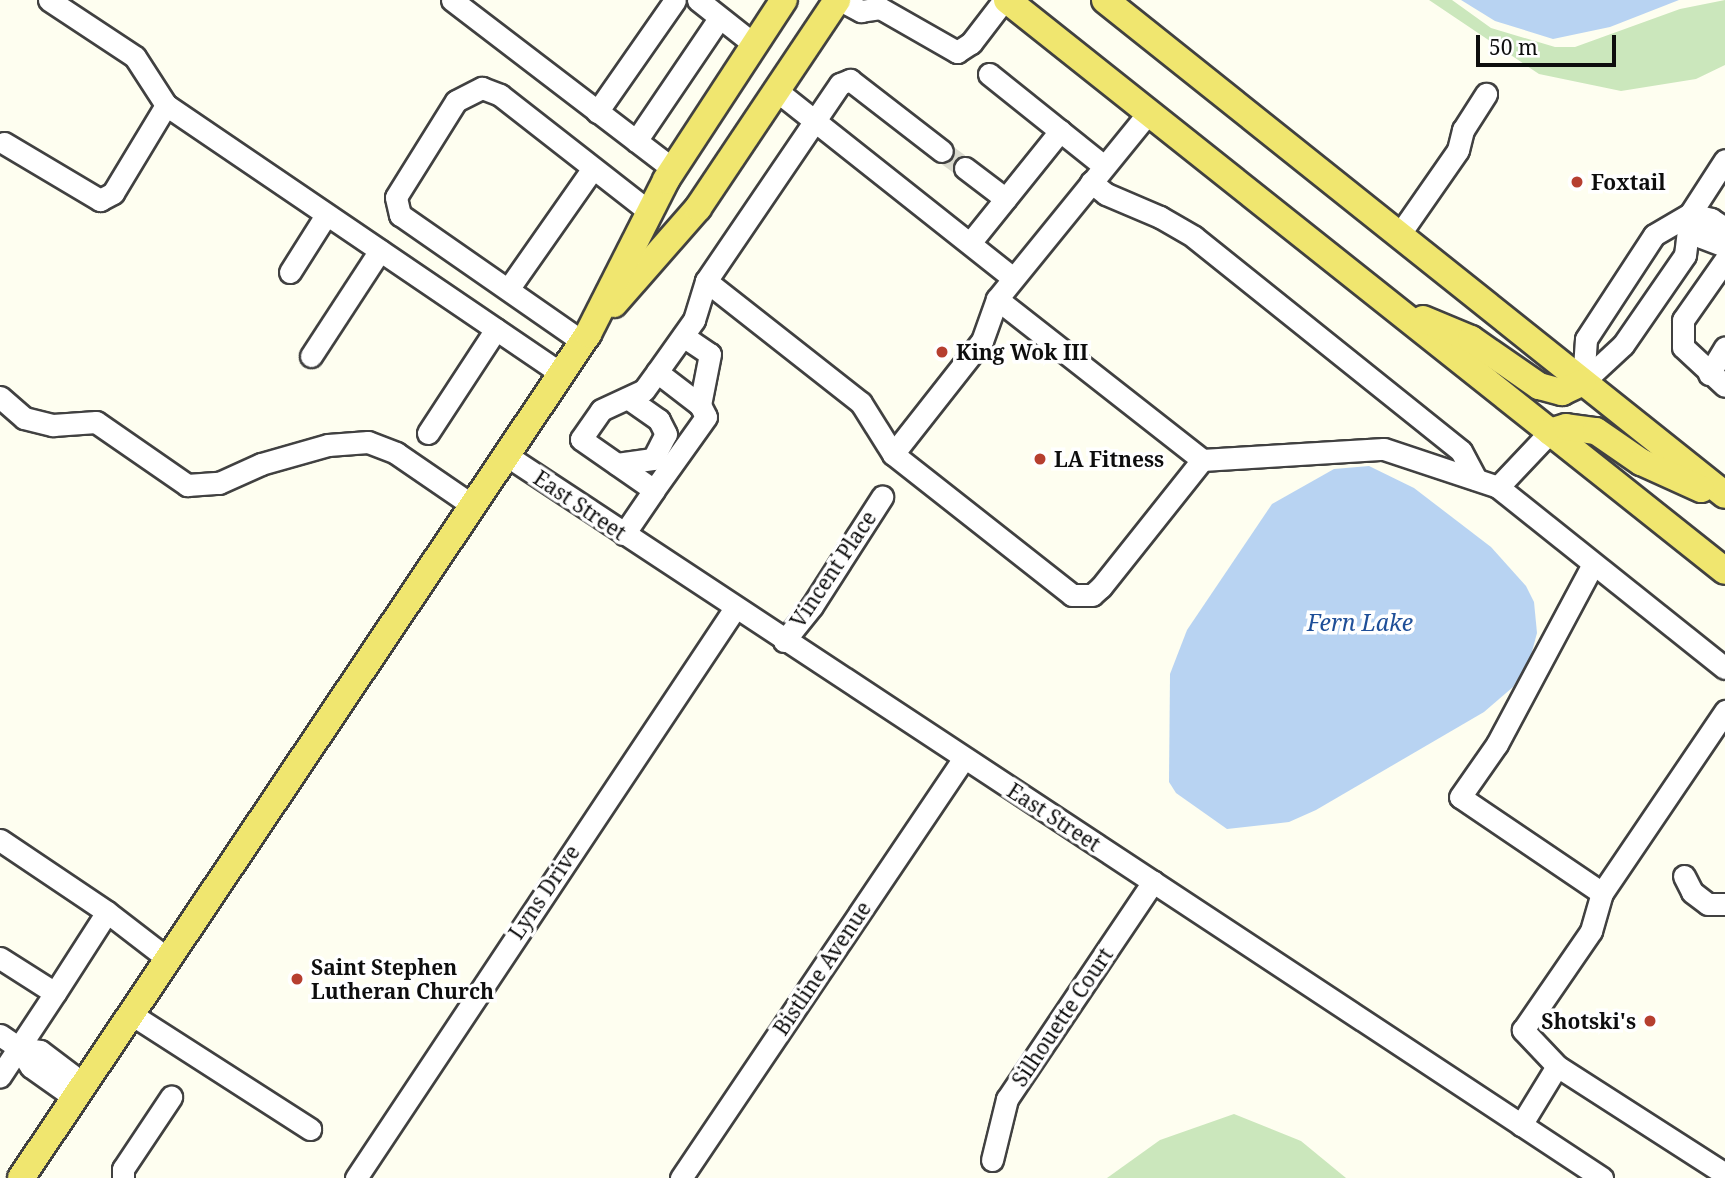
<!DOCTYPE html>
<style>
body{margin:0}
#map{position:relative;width:1725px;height:1178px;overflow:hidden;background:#fefef0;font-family:"Noto Serif",serif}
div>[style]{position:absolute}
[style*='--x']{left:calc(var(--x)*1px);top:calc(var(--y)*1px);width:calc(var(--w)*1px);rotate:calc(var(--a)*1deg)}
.green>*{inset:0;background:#cbe7bc}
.water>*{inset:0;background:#b8d3f2}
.minor-tunnel>*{height:21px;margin-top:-10.5px;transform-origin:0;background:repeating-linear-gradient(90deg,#dadace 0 21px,transparent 0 31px)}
.roads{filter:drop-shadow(2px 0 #414141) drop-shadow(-2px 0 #414141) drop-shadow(0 2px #414141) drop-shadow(0 -2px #414141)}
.minor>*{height:21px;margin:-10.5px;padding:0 10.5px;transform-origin:10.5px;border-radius:10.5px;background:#fff}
.major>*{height:26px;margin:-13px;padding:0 13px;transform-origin:13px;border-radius:13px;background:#f0e66f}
.dots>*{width:19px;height:19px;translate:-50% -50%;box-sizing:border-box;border:4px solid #fff;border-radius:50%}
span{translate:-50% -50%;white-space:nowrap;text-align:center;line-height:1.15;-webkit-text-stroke:7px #fff;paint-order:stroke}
.poi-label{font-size:21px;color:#0e0e0e;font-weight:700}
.left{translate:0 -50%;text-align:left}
.right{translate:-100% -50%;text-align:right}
.street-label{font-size:21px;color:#0e0e0e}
.water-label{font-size:23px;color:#1f4f98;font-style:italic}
.scale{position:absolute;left:1476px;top:35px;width:140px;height:32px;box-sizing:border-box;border:4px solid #0e0e0e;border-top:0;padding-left:9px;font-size:21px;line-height:24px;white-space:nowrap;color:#0e0e0e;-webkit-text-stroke:5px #fff;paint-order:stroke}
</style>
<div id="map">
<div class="green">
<div style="clip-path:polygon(1429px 0,1452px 0,1491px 28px,1555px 47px,1575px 47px,1680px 9px,1725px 0,1725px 65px,1696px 79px,1621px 91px,1539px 74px)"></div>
<div style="clip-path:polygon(1234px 1114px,1301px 1141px,1346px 1178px,1107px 1178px,1160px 1140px)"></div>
</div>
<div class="water">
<div style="clip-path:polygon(1461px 0,1679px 0,1610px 27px,1553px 39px,1495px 21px)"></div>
<div style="clip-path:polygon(1369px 466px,1414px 488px,1491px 547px,1526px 586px,1534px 602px,1537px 633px,1530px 659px,1513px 687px,1484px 712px,1316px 810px,1289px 822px,1227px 829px,1176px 793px,1169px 782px,1170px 674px,1187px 630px,1272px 504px,1334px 469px)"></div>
</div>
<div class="minor-tunnel">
<div style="--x:942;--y:151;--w:29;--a:36"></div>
</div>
<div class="roads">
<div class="minor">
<div style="--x:49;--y:0;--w:103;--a:33.5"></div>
<div style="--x:135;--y:57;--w:57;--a:57.1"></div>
<div style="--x:166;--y:105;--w:477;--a:34.2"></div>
<div style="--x:452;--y:0;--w:278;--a:37.4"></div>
<div style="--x:698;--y:0;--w:73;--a:38.3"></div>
<div style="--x:840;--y:0;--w:24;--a:28"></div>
<div style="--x:861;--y:11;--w:19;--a:-9"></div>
<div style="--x:880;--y:8;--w:89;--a:29.7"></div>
<div style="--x:957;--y:52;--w:17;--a:-33"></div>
<div style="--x:971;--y:43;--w:54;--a:-52.5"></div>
<div style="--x:989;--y:74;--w:147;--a:38.7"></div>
<div style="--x:777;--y:91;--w:301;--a:38.4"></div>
<div style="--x:597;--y:112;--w:136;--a:-55.1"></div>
<div style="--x:636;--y:141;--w:146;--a:-55.9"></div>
<div style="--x:4;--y:143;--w:112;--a:30.7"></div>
<div style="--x:100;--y:200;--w:15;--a:-28"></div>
<div style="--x:113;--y:193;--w:103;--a:-58.9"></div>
<div style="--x:965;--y:168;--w:51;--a:37.1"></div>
<div style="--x:1091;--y:182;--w:19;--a:39"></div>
<div style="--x:1106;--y:194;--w:59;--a:23.1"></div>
<div style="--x:1160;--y:217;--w:39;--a:30"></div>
<div style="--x:1194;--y:237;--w:342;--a:38.7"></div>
<div style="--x:1461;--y:451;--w:32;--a:62"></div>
<div style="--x:1690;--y:214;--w:25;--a:64"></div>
<div style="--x:1701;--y:237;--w:26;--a:21"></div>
<div style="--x:1690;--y:214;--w:22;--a:13"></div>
<div style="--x:1711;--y:219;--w:17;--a:33"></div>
<div style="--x:1399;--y:235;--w:103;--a:-55.2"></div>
<div style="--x:1458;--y:150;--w:21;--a:-76"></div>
<div style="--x:1463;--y:130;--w:43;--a:-57.4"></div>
<div style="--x:970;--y:243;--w:144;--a:-51.2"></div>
<div style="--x:1725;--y:260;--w:73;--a:125"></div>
<div style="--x:1683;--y:320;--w:27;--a:90"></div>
<div style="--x:1683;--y:347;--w:57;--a:42.9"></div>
<div style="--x:290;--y:272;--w:67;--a:-57.7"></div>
<div style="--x:706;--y:281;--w:197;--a:38.2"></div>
<div style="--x:861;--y:403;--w:60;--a:57.9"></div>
<div style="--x:893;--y:454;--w:228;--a:38.2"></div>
<div style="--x:1072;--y:595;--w:20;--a:0"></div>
<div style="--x:1092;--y:595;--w:12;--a:-42"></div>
<div style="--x:1101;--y:587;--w:162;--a:-51.5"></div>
<div style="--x:509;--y:288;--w:146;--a:-55"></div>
<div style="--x:997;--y:299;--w:261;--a:38.1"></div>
<div style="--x:1202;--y:460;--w:182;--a:-3.5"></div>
<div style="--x:1384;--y:449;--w:120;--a:18.4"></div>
<div style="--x:683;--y:336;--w:32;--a:34"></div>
<div style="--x:710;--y:354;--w:52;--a:101.1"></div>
<div style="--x:583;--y:342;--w:223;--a:-145.2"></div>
<div style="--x:400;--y:215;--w:18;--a:-103"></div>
<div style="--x:396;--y:197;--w:113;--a:-58"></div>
<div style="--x:456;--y:101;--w:29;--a:-27"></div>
<div style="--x:482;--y:88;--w:19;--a:21"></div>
<div style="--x:500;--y:95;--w:190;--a:38"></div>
<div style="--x:311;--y:356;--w:126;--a:-56.9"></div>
<div style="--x:657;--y:372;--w:54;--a:37.5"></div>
<div style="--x:700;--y:405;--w:13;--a:63"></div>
<div style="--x:706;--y:417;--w:90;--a:125.5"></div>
<div style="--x:654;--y:490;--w:89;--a:-145.1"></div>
<div style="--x:581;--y:439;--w:35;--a:-55"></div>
<div style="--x:601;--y:410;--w:47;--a:-24.9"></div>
<div style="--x:644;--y:390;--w:22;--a:-54"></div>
<div style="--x:657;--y:372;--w:64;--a:-54.6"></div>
<div style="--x:694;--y:320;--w:41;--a:-72.9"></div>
<div style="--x:706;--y:281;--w:238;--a:-55.8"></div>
<div style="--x:840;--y:84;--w:11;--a:-22"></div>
<div style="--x:850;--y:80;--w:116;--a:37.7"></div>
<div style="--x:1709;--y:374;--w:31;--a:-59"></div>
<div style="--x:1583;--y:382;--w:54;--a:-42.8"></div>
<div style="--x:1623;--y:345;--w:109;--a:-55.4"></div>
<div style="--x:1685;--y:255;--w:41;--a:-83"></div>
<div style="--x:1690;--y:214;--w:64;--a:-57.1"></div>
<div style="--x:1583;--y:382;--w:43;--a:-86"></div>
<div style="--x:1586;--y:339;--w:124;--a:-56.8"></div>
<div style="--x:1654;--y:235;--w:42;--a:-30.3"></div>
<div style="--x:0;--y:397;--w:32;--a:41"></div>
<div style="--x:24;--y:418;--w:30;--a:14"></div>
<div style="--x:53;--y:425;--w:43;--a:-4"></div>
<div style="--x:96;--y:422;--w:111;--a:34.7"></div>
<div style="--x:187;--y:485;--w:32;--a:-4"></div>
<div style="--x:219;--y:483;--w:46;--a:-24.3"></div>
<div style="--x:261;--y:464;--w:70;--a:-15.8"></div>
<div style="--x:328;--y:445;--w:40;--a:-4.3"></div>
<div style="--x:368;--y:442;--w:30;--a:21"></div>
<div style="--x:396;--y:453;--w:92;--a:34.4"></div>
<div style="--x:1550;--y:432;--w:76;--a:133.4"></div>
<div style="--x:1498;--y:487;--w:290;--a:38.6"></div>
<div style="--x:428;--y:433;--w:124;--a:-56.8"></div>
<div style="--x:893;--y:454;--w:144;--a:-51.8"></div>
<div style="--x:982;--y:341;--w:45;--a:-70.3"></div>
<div style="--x:997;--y:299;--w:241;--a:-50.9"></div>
<div style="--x:506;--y:455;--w:1313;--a:33.41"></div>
<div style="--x:617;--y:464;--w:36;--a:-8"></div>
<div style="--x:653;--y:459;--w:28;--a:-63"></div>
<div style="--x:666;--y:434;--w:16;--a:-117"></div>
<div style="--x:659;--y:420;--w:38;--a:-145"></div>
<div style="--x:624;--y:534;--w:53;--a:-55.7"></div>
<div style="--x:784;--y:641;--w:45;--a:-51.3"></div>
<div style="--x:812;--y:606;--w:130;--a:-57.3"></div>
<div style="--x:0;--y:840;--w:129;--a:33.9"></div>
<div style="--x:107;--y:912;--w:96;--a:122.7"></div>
<div style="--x:1684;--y:876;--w:18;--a:63"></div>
<div style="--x:1692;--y:892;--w:20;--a:37"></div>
<div style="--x:1708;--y:904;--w:17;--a:0"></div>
<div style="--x:1602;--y:893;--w:220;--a:-55.9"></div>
<div style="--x:107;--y:912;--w:77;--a:37.6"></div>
<div style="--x:0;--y:958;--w:65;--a:32.5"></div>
<div style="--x:55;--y:993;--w:100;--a:123.5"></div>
<div style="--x:131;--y:1014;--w:213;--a:32.7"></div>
<div style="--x:0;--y:1035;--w:23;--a:34"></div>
<div style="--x:19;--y:1048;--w:21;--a:8"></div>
<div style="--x:40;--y:1051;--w:55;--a:36.9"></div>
<div style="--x:19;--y:1048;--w:22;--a:58"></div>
<div style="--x:31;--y:1067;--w:54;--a:35.2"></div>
<div style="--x:1557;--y:1066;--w:200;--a:32.7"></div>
<div style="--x:1521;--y:1125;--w:69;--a:-58.6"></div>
<div style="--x:1557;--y:1066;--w:50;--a:-133.4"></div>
<div style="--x:1523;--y:1030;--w:120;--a:-55.5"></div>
<div style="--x:1591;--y:931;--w:40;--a:-74"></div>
<div style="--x:1602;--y:893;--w:171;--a:-145.9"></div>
<div style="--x:1460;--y:797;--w:65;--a:-55.1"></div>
<div style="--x:1497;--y:744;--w:204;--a:-61.9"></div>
<div style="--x:992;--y:1160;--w:63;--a:-76.2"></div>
<div style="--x:1007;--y:1099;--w:262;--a:-56.1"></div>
<div style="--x:123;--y:1178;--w:9;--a:-90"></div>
<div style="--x:123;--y:1169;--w:87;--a:-56.3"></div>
<div style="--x:356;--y:1178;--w:685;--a:-56.38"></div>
<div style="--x:681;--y:1178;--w:506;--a:-56.03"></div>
</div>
<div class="major">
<div style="--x:1007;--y:0;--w:917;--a:38.49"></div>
<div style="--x:1105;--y:0;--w:793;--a:38.6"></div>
<div style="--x:614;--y:304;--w:128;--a:-48.8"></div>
<div style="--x:698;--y:208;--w:250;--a:-56.2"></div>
<div style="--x:1423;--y:319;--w:52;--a:22.6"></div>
<div style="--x:1471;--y:339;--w:83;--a:34.7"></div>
<div style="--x:1539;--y:386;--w:24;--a:15"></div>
<div style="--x:1562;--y:392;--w:23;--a:-25"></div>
<div style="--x:1550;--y:432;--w:17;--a:-17"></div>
<div style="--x:1566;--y:427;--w:30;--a:8"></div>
<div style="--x:1596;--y:431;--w:55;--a:34.6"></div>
<div style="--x:1641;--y:462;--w:66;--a:24.2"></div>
<div style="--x:21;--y:1178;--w:1017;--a:-56.11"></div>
<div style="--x:588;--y:334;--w:173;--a:-63.1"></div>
<div style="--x:666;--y:180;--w:215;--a:-56.8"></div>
</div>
</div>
<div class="dots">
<div style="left:1577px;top:182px;background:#b63f2f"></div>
<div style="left:942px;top:352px;background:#b63f2f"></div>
<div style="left:1040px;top:459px;background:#b63f2f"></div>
<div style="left:297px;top:979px;background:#b63f2f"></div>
<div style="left:1650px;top:1021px;background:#b63f2f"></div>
</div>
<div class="poi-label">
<span class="left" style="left:1591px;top:182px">Foxtail</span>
<span class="left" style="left:956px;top:352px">King Wok III</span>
<span class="left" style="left:1054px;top:459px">LA Fitness</span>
<span class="left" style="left:311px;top:979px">Saint Stephen<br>Lutheran Church</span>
<span class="right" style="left:1636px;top:1021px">Shotski's</span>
</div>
<div class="street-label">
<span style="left:580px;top:505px;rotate:34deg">East Street</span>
<span style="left:833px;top:569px;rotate:-56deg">Vincent Place</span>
<span style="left:1054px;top:817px;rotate:33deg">East Street</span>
<span style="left:544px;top:892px;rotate:-56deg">Lyns Drive</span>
<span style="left:822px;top:968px;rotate:-56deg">Bistline Avenue</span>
<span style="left:1062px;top:1017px;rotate:-56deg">Silhouette Court</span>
</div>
<div class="water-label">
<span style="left:1360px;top:622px">Fern Lake</span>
</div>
<div class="scale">50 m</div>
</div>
